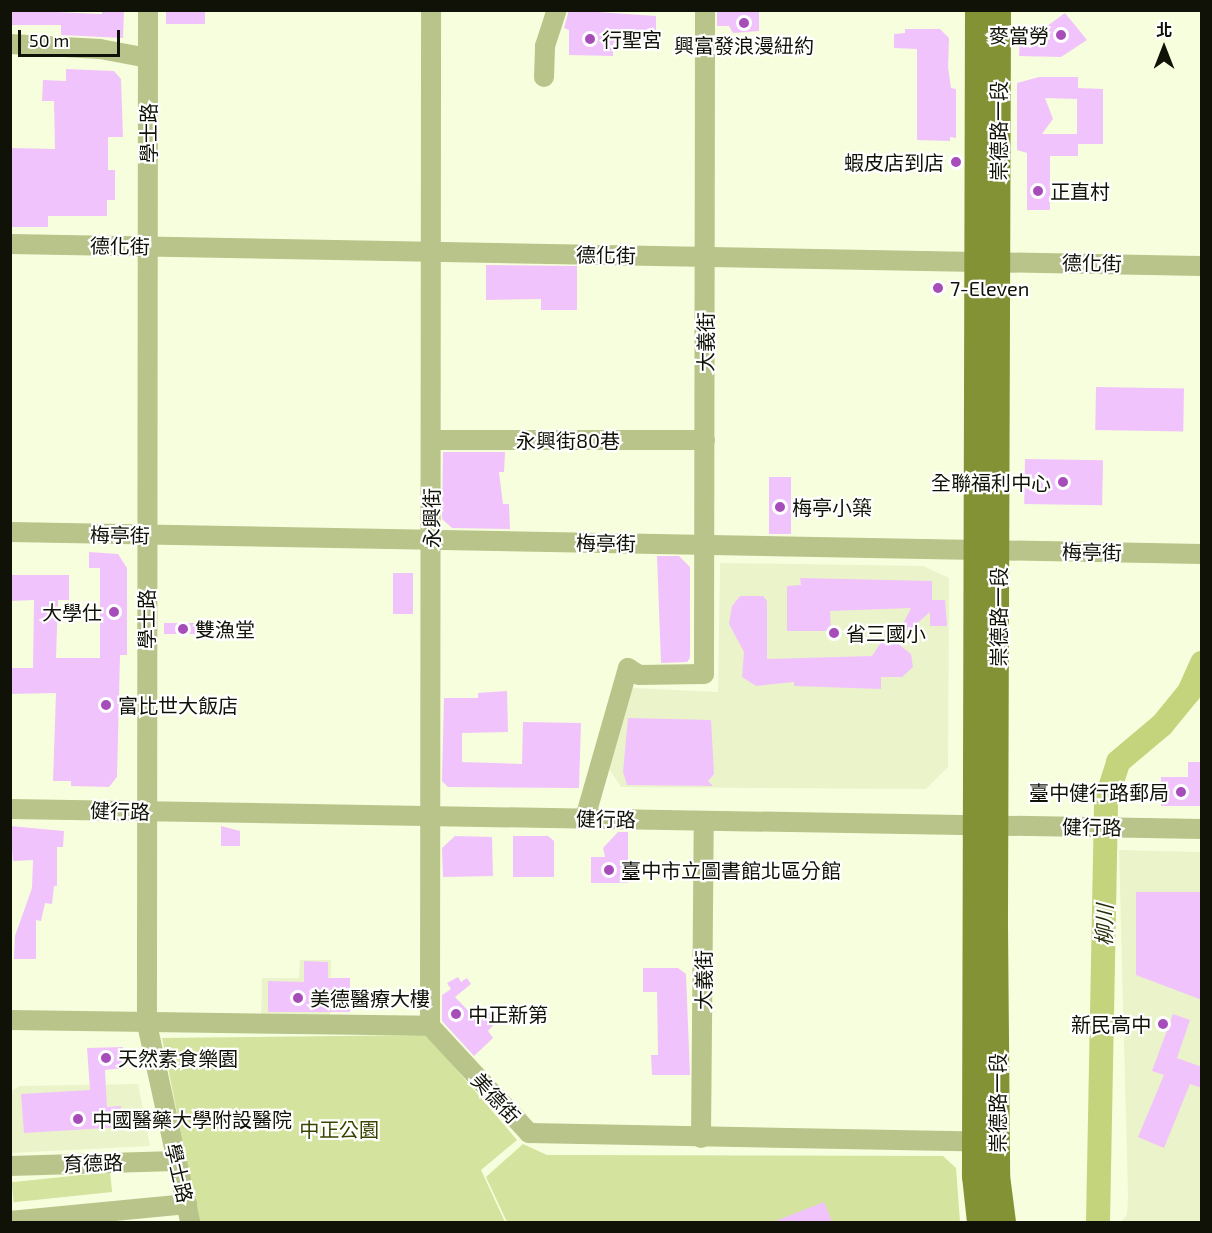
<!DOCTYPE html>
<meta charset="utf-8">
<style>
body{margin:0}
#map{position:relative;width:1212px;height:1233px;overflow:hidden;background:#f6fedd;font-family:"Exo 2","Noto Sans TC",sans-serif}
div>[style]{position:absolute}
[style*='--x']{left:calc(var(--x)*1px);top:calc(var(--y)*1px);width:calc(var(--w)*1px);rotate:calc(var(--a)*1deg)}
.built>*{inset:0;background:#ebf3cb}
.green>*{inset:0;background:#d4e39d;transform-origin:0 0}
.river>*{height:24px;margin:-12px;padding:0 12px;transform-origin:12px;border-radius:12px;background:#c3d47c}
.building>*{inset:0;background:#f1c3fc;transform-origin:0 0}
.minor>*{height:20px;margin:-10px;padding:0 10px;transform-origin:10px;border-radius:10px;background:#b8c48a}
.major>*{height:26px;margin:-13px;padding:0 13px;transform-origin:13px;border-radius:13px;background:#849236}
.dots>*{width:16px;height:16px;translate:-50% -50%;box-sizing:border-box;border:3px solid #fff;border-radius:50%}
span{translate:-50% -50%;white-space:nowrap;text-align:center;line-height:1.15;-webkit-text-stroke:4.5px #fff;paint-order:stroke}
.poi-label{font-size:20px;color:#101207}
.right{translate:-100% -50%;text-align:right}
.left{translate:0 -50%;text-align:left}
.street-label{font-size:20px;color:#101207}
.park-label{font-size:20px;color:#3c4500}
.water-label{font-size:21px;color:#282e08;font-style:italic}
.frame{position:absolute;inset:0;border:12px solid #101207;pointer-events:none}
.north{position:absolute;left:1134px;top:18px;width:60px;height:60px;-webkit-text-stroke:4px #fff;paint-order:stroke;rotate:0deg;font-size:16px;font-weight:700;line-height:24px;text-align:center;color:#101207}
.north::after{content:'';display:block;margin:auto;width:21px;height:27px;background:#101207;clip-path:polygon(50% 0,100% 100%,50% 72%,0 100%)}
.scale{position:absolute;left:18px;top:30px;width:102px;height:27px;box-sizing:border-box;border:3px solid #101207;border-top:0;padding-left:8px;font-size:18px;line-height:21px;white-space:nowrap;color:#101207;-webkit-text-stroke:4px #fff;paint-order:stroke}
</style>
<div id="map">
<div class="built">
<div style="clip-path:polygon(720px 563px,923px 566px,949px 578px,948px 767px,926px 789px,621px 787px,608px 767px,632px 688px,718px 692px)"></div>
<div style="clip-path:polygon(1119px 850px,1201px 852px,1201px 1222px,1121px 1222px,1127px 1214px,1128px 1196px)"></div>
<div style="clip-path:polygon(300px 960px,331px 960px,330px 1020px,261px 1019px,262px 978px,299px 978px)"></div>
<div style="clip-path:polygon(138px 1084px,150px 1146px,11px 1153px,11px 1091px,20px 1086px)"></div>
</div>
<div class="green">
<div style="clip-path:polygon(427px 1035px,517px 1140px,481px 1170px,505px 1222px,199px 1222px,162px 1038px)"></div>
<div style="clip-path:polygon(523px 1144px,547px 1155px,943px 1156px,956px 1168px,960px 1222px,507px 1222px,486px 1177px)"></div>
<div style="left:110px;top:1172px;width:20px;height:99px;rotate:84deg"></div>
</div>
<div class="river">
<div style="--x:1098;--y:1222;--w:422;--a:-88.9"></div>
<div style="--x:1106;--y:800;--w:40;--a:-72"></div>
<div style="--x:1118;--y:762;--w:57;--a:-40.1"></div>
<div style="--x:1162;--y:725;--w:43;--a:-50.7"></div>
<div style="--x:1189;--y:692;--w:32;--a:-66"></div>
</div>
<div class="building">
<div style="clip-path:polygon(10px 10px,102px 14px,102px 10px,124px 10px,123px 38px,61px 35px,61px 25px,10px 25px)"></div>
<div style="left:166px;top:10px;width:39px;height:14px"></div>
<div style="clip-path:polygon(569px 10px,656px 16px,656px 37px,654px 42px,646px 43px,613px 43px,613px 56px,569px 55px,569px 30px,564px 28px)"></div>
<div style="clip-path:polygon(717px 10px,759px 10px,759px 31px,733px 33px,729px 26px,717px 26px)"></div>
<div style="clip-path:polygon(1065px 13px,1087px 40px,1061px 57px,1019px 56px,1020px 38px,1038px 38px,1039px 32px)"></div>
<div style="clip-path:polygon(905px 29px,940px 29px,949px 38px,948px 67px,951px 88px,956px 89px,956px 138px,950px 137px,950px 141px,917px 140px,917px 49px,894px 48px,894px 34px,905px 33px)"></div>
<div style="clip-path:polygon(66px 69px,114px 71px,121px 79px,123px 137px,108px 137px,108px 170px,115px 170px,115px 200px,107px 200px,107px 216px,48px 216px,48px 227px,10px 227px,10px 148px,55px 149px,54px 101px,42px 101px,43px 80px,66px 81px)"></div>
<div style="clip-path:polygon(evenodd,1039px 77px,1078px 77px,1078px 88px,1103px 89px,1103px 144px,1078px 144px,1078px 156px,1050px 156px,1050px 210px,1027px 210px,1027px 153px,1017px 150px,1017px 83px,1039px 77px,1045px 98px,1077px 99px,1077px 134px,1042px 134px,1053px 119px,1045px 98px)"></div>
<div style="clip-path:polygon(486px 265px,577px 266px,577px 310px,541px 310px,541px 299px,486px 300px)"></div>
<div style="left:1096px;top:387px;width:88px;height:43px;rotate:1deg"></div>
<div style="clip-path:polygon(443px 452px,505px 452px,504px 472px,499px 472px,503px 504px,509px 504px,510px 529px,452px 528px,442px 519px)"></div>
<div style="left:1025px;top:459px;width:78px;height:45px;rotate:1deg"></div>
<div style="left:769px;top:477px;width:22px;height:57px"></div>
<div style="clip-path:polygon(89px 552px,118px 554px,127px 568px,127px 655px,120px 655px,117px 777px,109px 787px,71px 786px,71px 781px,53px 781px,56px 693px,10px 694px,10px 668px,33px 668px,34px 600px,10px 601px,10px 575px,69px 575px,69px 600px,58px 600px,56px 658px,100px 658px,100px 568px,89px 568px)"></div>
<div style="clip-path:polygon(657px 556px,679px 556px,690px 567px,690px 658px,687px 662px,661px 663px)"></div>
<div style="left:393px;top:573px;width:20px;height:41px"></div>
<div style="clip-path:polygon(800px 578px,932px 581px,932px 600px,945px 600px,947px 626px,930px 626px,930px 612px,896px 642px,911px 654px,913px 667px,902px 677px,881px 677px,881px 689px,794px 686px,794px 682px,756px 686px,742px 677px,744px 652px,729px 624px,732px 606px,740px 596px,763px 596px,767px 601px,767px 659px,872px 656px,882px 641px,889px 636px,895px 640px,911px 608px,830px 611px,831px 631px,787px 631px,787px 586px,801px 585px)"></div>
<div style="left:164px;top:623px;width:37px;height:11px"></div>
<div style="clip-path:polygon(507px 691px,508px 732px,462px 733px,462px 762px,522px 764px,523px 722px,581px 723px,579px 788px,448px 787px,442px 781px,444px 698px,478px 698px,478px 693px)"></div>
<div style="clip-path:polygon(628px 718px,711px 720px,714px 774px,708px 781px,713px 786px,627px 785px,623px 772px)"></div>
<div style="clip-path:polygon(1188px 762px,1202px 762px,1202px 806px,1161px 806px,1161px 777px,1188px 777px)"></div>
<div style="clip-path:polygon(10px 826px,64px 831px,63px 847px,57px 847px,57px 886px,54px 886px,52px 904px,45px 903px,41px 921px,36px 920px,36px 959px,14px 959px,15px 936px,32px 888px,33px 860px,13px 861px)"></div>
<div style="clip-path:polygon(221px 826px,240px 831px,240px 846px,221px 846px)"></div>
<div style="clip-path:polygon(618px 832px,628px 832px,628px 883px,591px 883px,591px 857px,605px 857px,603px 848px)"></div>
<div style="clip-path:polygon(455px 836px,492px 837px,493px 876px,443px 877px,442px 848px)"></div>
<div style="clip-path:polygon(513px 836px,548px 836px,554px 841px,554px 877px,513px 877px)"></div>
<div style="clip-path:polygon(1136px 892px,1202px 892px,1202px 1000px,1136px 975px)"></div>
<div style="clip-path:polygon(304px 961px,328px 962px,328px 978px,350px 978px,350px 1012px,268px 1012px,268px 981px,304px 982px)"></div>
<div style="clip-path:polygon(643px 968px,678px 968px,686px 974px,690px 1075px,652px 1075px,651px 1055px,658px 1055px,657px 992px,643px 992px)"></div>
<div style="clip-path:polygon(458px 977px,461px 982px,467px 978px,471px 984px,455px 997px,479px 1022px,488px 1011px,497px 1021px,488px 1031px,493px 1038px,474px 1056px,442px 1021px,442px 995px,451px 989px,447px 983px)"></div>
<div style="clip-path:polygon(1173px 1014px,1190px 1020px,1177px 1058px,1202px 1067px,1202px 1088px,1190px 1084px,1164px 1148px,1138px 1137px,1164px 1075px,1152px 1071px)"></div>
<div style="clip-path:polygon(123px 1047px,124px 1068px,105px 1070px,107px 1107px,121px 1106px,122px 1127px,24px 1133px,21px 1094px,90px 1090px,87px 1048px)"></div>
<div style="clip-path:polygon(824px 1202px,832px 1222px,773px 1222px)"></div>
</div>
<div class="minor">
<div style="--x:148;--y:10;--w:1014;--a:90.06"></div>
<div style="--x:147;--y:1024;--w:203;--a:77.7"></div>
<div style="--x:10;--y:44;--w:90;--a:3.2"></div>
<div style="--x:100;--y:49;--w:49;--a:10.6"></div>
<div style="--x:544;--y:77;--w:31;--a:-88"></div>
<div style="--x:545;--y:46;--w:38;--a:-72"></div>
<div style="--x:10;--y:244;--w:1192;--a:1.06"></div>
<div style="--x:431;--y:440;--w:274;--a:0"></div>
<div style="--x:10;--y:532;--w:1192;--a:1.06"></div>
<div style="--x:10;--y:809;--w:1192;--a:0.96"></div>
<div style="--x:585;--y:818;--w:156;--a:-74"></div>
<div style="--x:628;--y:668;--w:13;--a:32"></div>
<div style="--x:639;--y:675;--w:65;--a:-0.9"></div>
<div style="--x:704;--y:674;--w:664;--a:-89.91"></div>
<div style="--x:10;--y:1020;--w:420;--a:0.8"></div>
<div style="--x:430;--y:1026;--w:146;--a:47.2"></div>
<div style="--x:529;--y:1133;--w:461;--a:1.1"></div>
<div style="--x:430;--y:1026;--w:1016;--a:-89.94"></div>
<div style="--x:701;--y:1138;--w:317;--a:-89.5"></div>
<div style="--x:10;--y:1166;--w:165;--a:-1.7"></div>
<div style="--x:10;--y:1221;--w:178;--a:-5.5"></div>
</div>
<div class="major">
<div style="--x:978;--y:10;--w:1166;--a:90.15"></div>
<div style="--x:975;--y:1176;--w:46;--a:83.8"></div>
<div style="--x:998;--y:10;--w:916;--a:90.19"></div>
<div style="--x:995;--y:926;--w:250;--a:89.5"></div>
<div style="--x:997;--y:1176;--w:46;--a:82.6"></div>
</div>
<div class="dots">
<div style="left:744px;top:23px;background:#a64dba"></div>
<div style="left:1061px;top:35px;background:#a64dba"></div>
<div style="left:590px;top:39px;background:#a64dba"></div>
<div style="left:956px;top:162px;background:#a64dba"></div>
<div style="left:1038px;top:191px;background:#a64dba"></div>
<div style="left:938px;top:288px;background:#a64dba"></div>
<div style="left:1063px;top:482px;background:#a64dba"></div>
<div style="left:780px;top:507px;background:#a64dba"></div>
<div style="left:114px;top:612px;background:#a64dba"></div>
<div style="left:183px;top:629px;background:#a64dba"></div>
<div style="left:834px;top:633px;background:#a64dba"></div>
<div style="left:106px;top:705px;background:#a64dba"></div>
<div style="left:1181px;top:792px;background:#a64dba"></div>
<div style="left:609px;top:870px;background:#a64dba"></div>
<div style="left:298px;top:998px;background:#a64dba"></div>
<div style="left:456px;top:1014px;background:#a64dba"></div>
<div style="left:1163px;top:1024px;background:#a64dba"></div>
<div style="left:106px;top:1058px;background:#a64dba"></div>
<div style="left:78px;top:1119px;background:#a64dba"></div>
</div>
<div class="poi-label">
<span class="right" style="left:1049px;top:35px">麥當勞</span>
<span class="left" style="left:602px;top:39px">行聖宮</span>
<span style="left:744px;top:45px">興富發浪漫紐約</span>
<span class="right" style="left:944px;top:162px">蝦皮店到店</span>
<span class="left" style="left:1050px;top:191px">正直村</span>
<span class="left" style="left:950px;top:288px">7-Eleven</span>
<span class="right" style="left:1051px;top:482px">全聯福利中心</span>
<span class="left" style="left:792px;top:507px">梅亭小築</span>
<span class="right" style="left:102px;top:612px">大學仕</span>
<span class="left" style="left:195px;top:629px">雙漁堂</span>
<span class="left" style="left:846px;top:633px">省三國小</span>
<span class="left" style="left:118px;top:705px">富比世大飯店</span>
<span class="right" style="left:1169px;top:792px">臺中健行路郵局</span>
<span class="left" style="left:621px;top:870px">臺中市立圖書館北區分館</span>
<span class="left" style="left:310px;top:998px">美德醫療大樓</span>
<span class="left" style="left:468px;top:1014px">中正新第</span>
<span class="right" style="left:1151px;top:1024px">新民高中</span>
<span class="left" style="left:118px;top:1058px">天然素食樂園</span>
<span class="left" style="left:92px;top:1119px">中國醫藥大學附設醫院</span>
</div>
<div class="street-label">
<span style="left:998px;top:131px;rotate:-90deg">崇德路一段</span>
<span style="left:148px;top:133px;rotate:-90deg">學士路</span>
<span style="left:120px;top:246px;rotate:1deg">德化街</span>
<span style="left:606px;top:255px;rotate:1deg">德化街</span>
<span style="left:1092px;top:263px;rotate:1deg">德化街</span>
<span style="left:705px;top:342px;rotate:-90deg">大義街</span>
<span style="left:568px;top:440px">永興街80巷</span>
<span style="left:431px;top:518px;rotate:-90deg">永興街</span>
<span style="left:120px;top:535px;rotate:1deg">梅亭街</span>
<span style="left:606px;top:543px;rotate:1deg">梅亭街</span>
<span style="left:1092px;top:552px;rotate:1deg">梅亭街</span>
<span style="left:998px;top:617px;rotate:-90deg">崇德路一段</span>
<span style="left:146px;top:619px;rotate:-90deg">學士路</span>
<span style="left:120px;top:811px;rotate:2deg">健行路</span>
<span style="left:606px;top:819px;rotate:1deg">健行路</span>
<span style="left:1092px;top:827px;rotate:1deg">健行路</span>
<span style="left:703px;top:980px;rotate:-90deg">大義街</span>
<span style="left:496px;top:1098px;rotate:47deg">美德街</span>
<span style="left:997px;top:1103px;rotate:-90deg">崇德路一段</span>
<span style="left:93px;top:1163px;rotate:-2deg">育德路</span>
<span style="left:179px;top:1173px;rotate:77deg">學士路</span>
</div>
<div class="park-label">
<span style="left:339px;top:1129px">中正公園</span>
</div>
<div class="water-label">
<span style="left:1104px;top:925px;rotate:-89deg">柳川</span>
</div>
<div class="frame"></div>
<div class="north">北</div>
<div class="scale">50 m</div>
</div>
